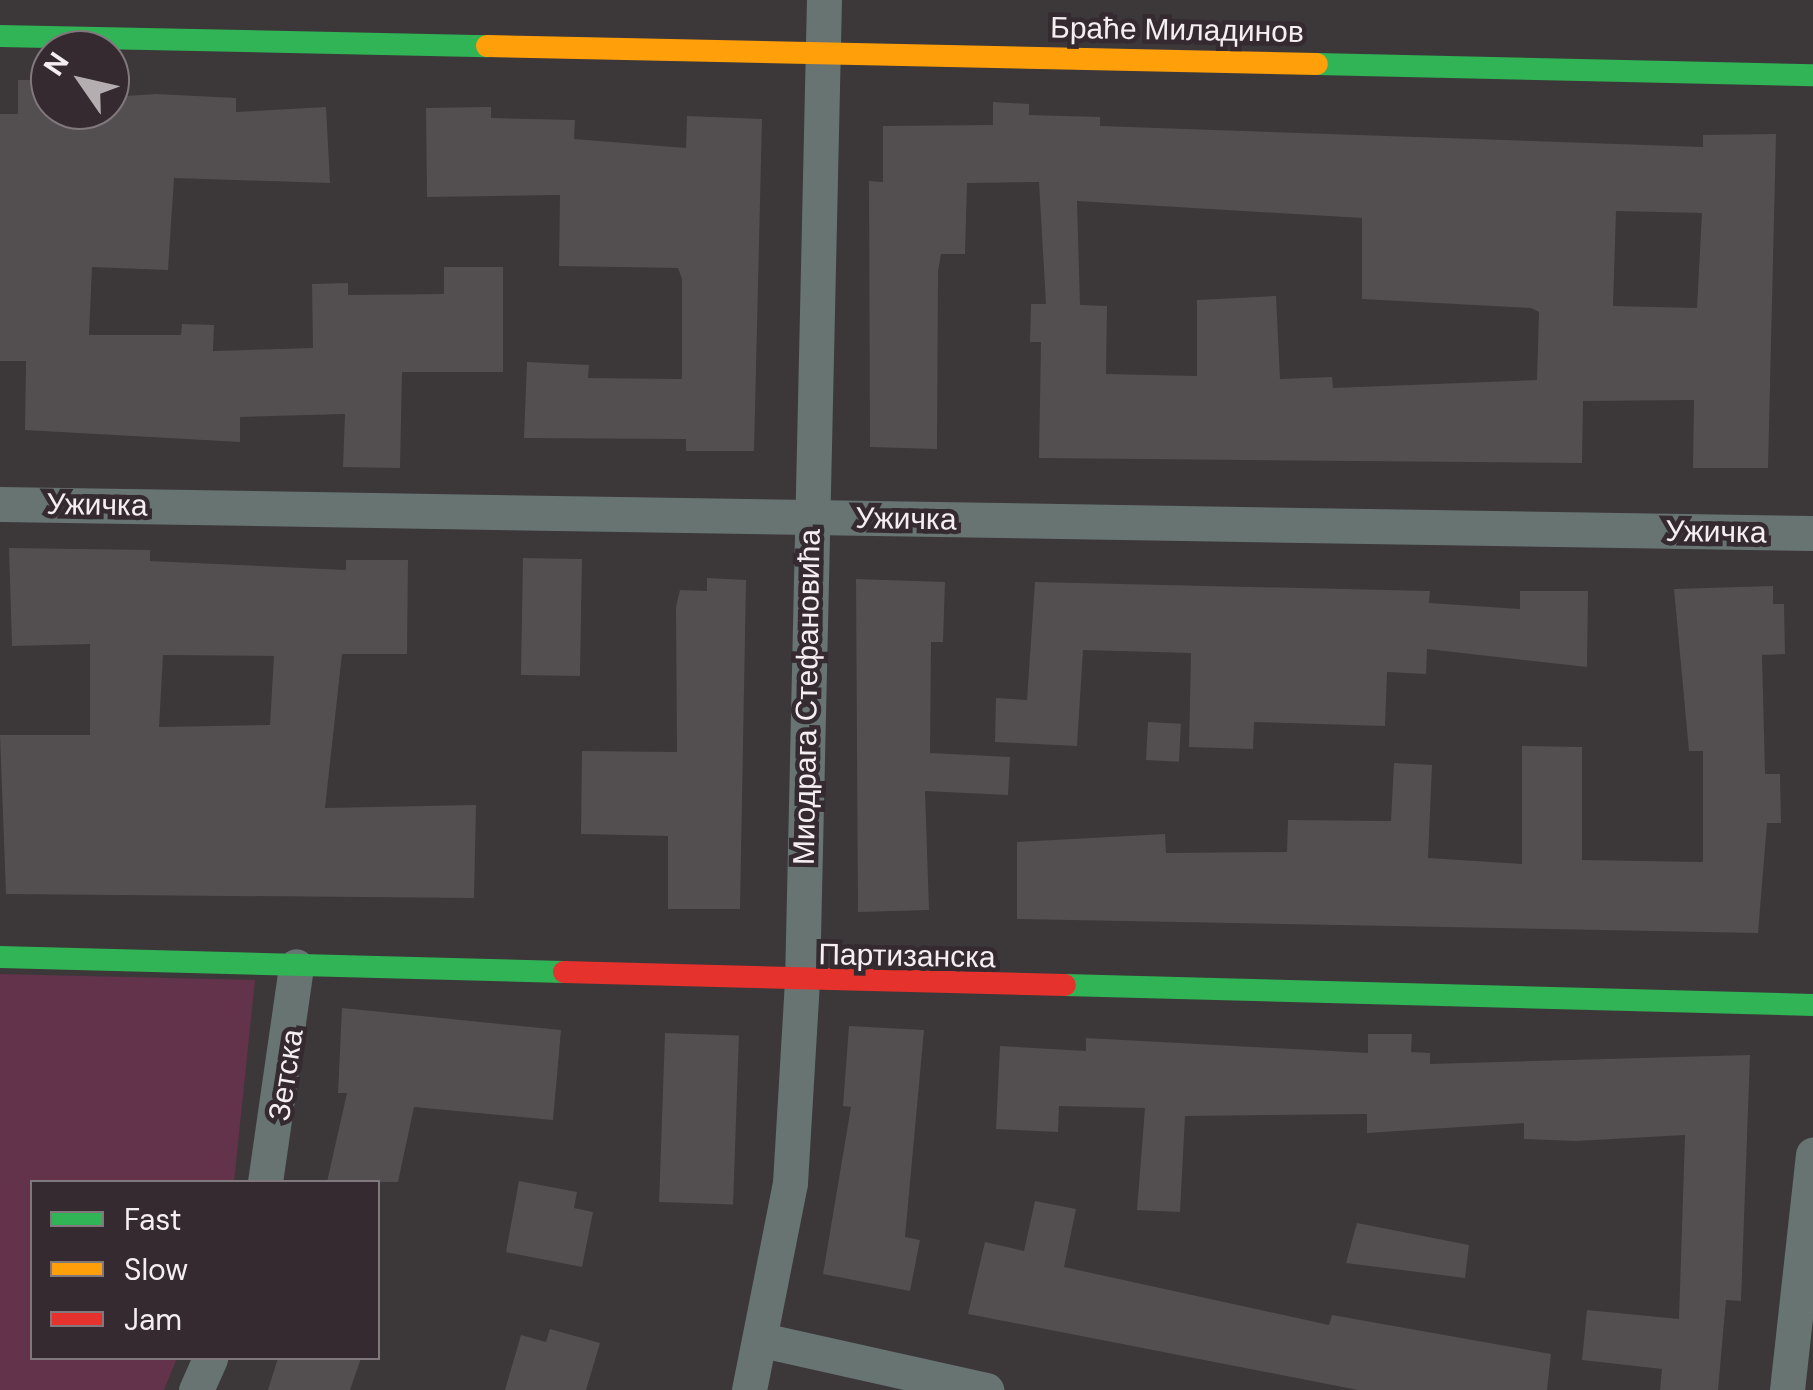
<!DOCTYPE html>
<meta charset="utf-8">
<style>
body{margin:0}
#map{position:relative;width:1813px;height:1390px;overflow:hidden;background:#3c3739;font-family:"DM Sans",sans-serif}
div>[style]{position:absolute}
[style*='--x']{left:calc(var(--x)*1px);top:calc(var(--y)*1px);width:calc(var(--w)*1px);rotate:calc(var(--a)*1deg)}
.green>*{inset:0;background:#62334b}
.building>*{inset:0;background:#534e50;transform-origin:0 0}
.street>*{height:35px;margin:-17.5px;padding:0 17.5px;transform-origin:17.5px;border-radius:17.5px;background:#677472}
.fast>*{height:22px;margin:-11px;padding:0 11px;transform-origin:11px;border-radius:11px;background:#30b455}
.slow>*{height:22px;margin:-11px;padding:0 11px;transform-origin:11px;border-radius:11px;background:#ff9f0a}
.jam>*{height:22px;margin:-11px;padding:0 11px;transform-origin:11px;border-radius:11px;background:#e5322d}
span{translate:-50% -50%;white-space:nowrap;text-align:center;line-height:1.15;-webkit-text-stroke:9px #342a2f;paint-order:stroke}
.street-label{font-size:30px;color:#f5eef1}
.legend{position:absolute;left:30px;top:1180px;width:350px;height:180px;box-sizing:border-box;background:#342a2f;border:2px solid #81787d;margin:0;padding:12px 18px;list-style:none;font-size:30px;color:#f5eef1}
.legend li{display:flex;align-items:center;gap:20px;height:50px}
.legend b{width:50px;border:2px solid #81787d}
.north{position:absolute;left:30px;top:30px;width:100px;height:100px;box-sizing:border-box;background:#342a2f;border:2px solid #81787d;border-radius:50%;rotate:304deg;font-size:28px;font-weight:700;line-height:40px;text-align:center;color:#f5eef1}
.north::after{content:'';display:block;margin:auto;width:35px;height:45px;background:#b4aeb1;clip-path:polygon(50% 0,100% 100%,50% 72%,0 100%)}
</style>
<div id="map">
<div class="green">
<div style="clip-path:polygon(0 974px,255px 980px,234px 1182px,32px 1182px,32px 1358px,177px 1358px,164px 1390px,0 1390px)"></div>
</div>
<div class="building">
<div style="clip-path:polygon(18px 80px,50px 80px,50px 110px,110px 110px,110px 97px,156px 94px,236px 98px,236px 112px,326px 107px,330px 183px,174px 178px,168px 270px,92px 267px,89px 335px,181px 335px,182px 324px,214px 325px,213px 351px,313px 348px,312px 284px,348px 283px,348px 295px,444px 294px,444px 267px,503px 267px,503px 372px,402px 372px,400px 468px,343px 467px,345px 414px,240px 417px,240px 442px,25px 430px,26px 361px,0 361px,0 114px,18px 114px)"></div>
<div style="clip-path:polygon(evenodd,993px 102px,1029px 104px,1029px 115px,1100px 117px,1100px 126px,1703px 147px,1703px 135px,1776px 134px,1768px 468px,1693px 468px,1694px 400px,1583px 401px,1582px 463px,1039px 458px,1041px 342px,1030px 342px,1031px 304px,1046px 304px,1039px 182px,967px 183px,965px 254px,941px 254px,938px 271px,937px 449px,870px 447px,869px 181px,883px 182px,883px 126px,993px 125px,993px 102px,1077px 201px,1362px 218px,1362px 299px,1531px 308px,1539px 312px,1537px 380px,1333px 388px,1332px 377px,1280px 379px,1276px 296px,1197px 300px,1197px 376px,1106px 374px,1107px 306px,1080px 305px,1077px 201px,993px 102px,1616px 211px,1702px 213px,1697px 308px,1613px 306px,1616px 211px)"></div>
<div style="clip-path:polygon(491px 107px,491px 118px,575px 120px,574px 139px,686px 148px,687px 116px,762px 119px,754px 451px,686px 451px,686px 439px,524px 438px,527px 362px,589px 365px,588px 378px,682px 379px,682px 279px,678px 268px,559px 266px,560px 195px,427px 197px,426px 108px)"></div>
<div style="clip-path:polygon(evenodd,9px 548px,150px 550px,150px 561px,346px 570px,346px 560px,408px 560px,407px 654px,342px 654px,325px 808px,476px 805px,474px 898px,6px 894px,0 735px,90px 735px,90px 644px,12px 646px,9px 548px,163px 655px,274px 656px,270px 725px,159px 727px,163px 655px)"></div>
<div style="left:523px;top:558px;width:59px;height:117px;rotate:1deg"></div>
<div style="clip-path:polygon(707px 578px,746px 580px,740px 909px,668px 909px,668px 836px,581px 834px,582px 751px,677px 752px,676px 607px,680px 590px,707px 591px)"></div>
<div style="clip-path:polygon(856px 579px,945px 582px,943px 642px,931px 642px,930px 753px,1010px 757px,1008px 795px,925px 791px,929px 910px,858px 912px)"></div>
<div style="clip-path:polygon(1035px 582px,1430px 591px,1429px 603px,1520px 609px,1520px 591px,1588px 591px,1587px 667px,1427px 649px,1426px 674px,1387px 672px,1385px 726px,1254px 722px,1253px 749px,1189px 747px,1191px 653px,1083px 650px,1077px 746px,995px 742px,996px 698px,1027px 700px)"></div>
<div style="clip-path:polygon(1773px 586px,1773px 604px,1784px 604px,1785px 654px,1762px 655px,1765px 774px,1780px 774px,1781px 823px,1767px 823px,1758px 933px,1017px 919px,1017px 842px,1165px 834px,1166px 853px,1287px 852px,1288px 820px,1391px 821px,1394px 763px,1432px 765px,1428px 858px,1522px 864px,1522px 746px,1582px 747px,1582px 860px,1703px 862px,1703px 751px,1689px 751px,1674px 589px)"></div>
<div style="left:1148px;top:722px;width:33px;height:38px;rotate:3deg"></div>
<div style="clip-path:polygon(342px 1008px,561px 1030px,553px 1120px,414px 1107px,398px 1182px,327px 1182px,347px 1093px,338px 1093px)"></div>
<div style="clip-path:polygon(849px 1026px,924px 1030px,905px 1237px,920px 1240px,910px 1291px,823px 1274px,851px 1107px,843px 1106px)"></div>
<div style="left:665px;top:1033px;width:74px;height:169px;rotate:2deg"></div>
<div style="clip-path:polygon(1368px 1034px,1412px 1034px,1411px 1052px,1430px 1053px,1430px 1064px,1750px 1055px,1741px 1301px,1726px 1300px,1718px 1390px,1660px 1390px,1662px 1369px,1582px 1360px,1587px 1310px,1679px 1319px,1685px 1135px,1576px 1141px,1524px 1139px,1524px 1123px,1367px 1133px,1367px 1114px,1185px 1116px,1180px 1212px,1137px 1210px,1145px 1108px,1059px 1106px,1058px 1132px,996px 1129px,1000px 1046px,1086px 1051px,1086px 1038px,1368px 1053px)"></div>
<div style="clip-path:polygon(519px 1181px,577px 1192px,574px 1208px,593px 1212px,582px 1267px,506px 1252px)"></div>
<div style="clip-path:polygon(1035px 1201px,1076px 1209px,1064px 1267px,1329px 1325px,1332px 1315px,1551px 1354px,1547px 1390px,1358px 1390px,968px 1314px,985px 1242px,1024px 1251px)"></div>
<div style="clip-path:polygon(1357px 1223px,1469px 1245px,1465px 1278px,1346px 1263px)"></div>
<div style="clip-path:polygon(550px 1329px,600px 1343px,586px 1390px,505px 1390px,521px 1335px,546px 1342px)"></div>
<div style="clip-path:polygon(278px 1358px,361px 1358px,350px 1390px,268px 1390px)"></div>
</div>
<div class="street">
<div style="--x:0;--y:504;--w:1813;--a:0.92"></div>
<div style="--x:265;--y:1182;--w:218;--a:-81.8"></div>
<div style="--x:762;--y:1340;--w:230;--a:12.6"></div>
<div style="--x:196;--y:1390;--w:35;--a:-66"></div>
<div style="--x:749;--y:1390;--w:211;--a:-78.8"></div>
<div style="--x:790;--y:1183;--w:200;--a:-86.6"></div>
<div style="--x:802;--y:983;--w:983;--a:-88.72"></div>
<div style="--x:1787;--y:1390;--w:237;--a:-83.7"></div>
</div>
<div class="fast">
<div style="--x:0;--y:36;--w:487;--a:1.2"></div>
<div style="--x:1317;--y:64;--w:496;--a:1.3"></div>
<div style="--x:0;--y:957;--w:564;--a:1.52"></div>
<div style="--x:1065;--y:985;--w:748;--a:1.53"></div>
</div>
<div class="slow">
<div style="--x:487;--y:46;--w:830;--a:1.24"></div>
</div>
<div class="jam">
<div style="--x:564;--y:972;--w:501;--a:1.49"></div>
</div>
<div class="street-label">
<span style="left:1177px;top:30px;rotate:1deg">Браће Миладинов</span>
<span style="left:97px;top:505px;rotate:1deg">Ужичка</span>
<span style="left:906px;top:519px;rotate:1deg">Ужичка</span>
<span style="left:1716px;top:532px;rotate:1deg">Ужичка</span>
<span style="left:807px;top:697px;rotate:-89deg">Миодрага Стефановића</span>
<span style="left:907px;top:956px;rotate:1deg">Партизанска</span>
<span style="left:286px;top:1075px;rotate:-81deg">Зетска</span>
</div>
<ul class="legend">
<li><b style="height:12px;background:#30b455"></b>Fast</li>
<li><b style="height:12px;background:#ff9f0a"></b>Slow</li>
<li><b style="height:12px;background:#e5322d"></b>Jam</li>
</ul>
<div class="north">N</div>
</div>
